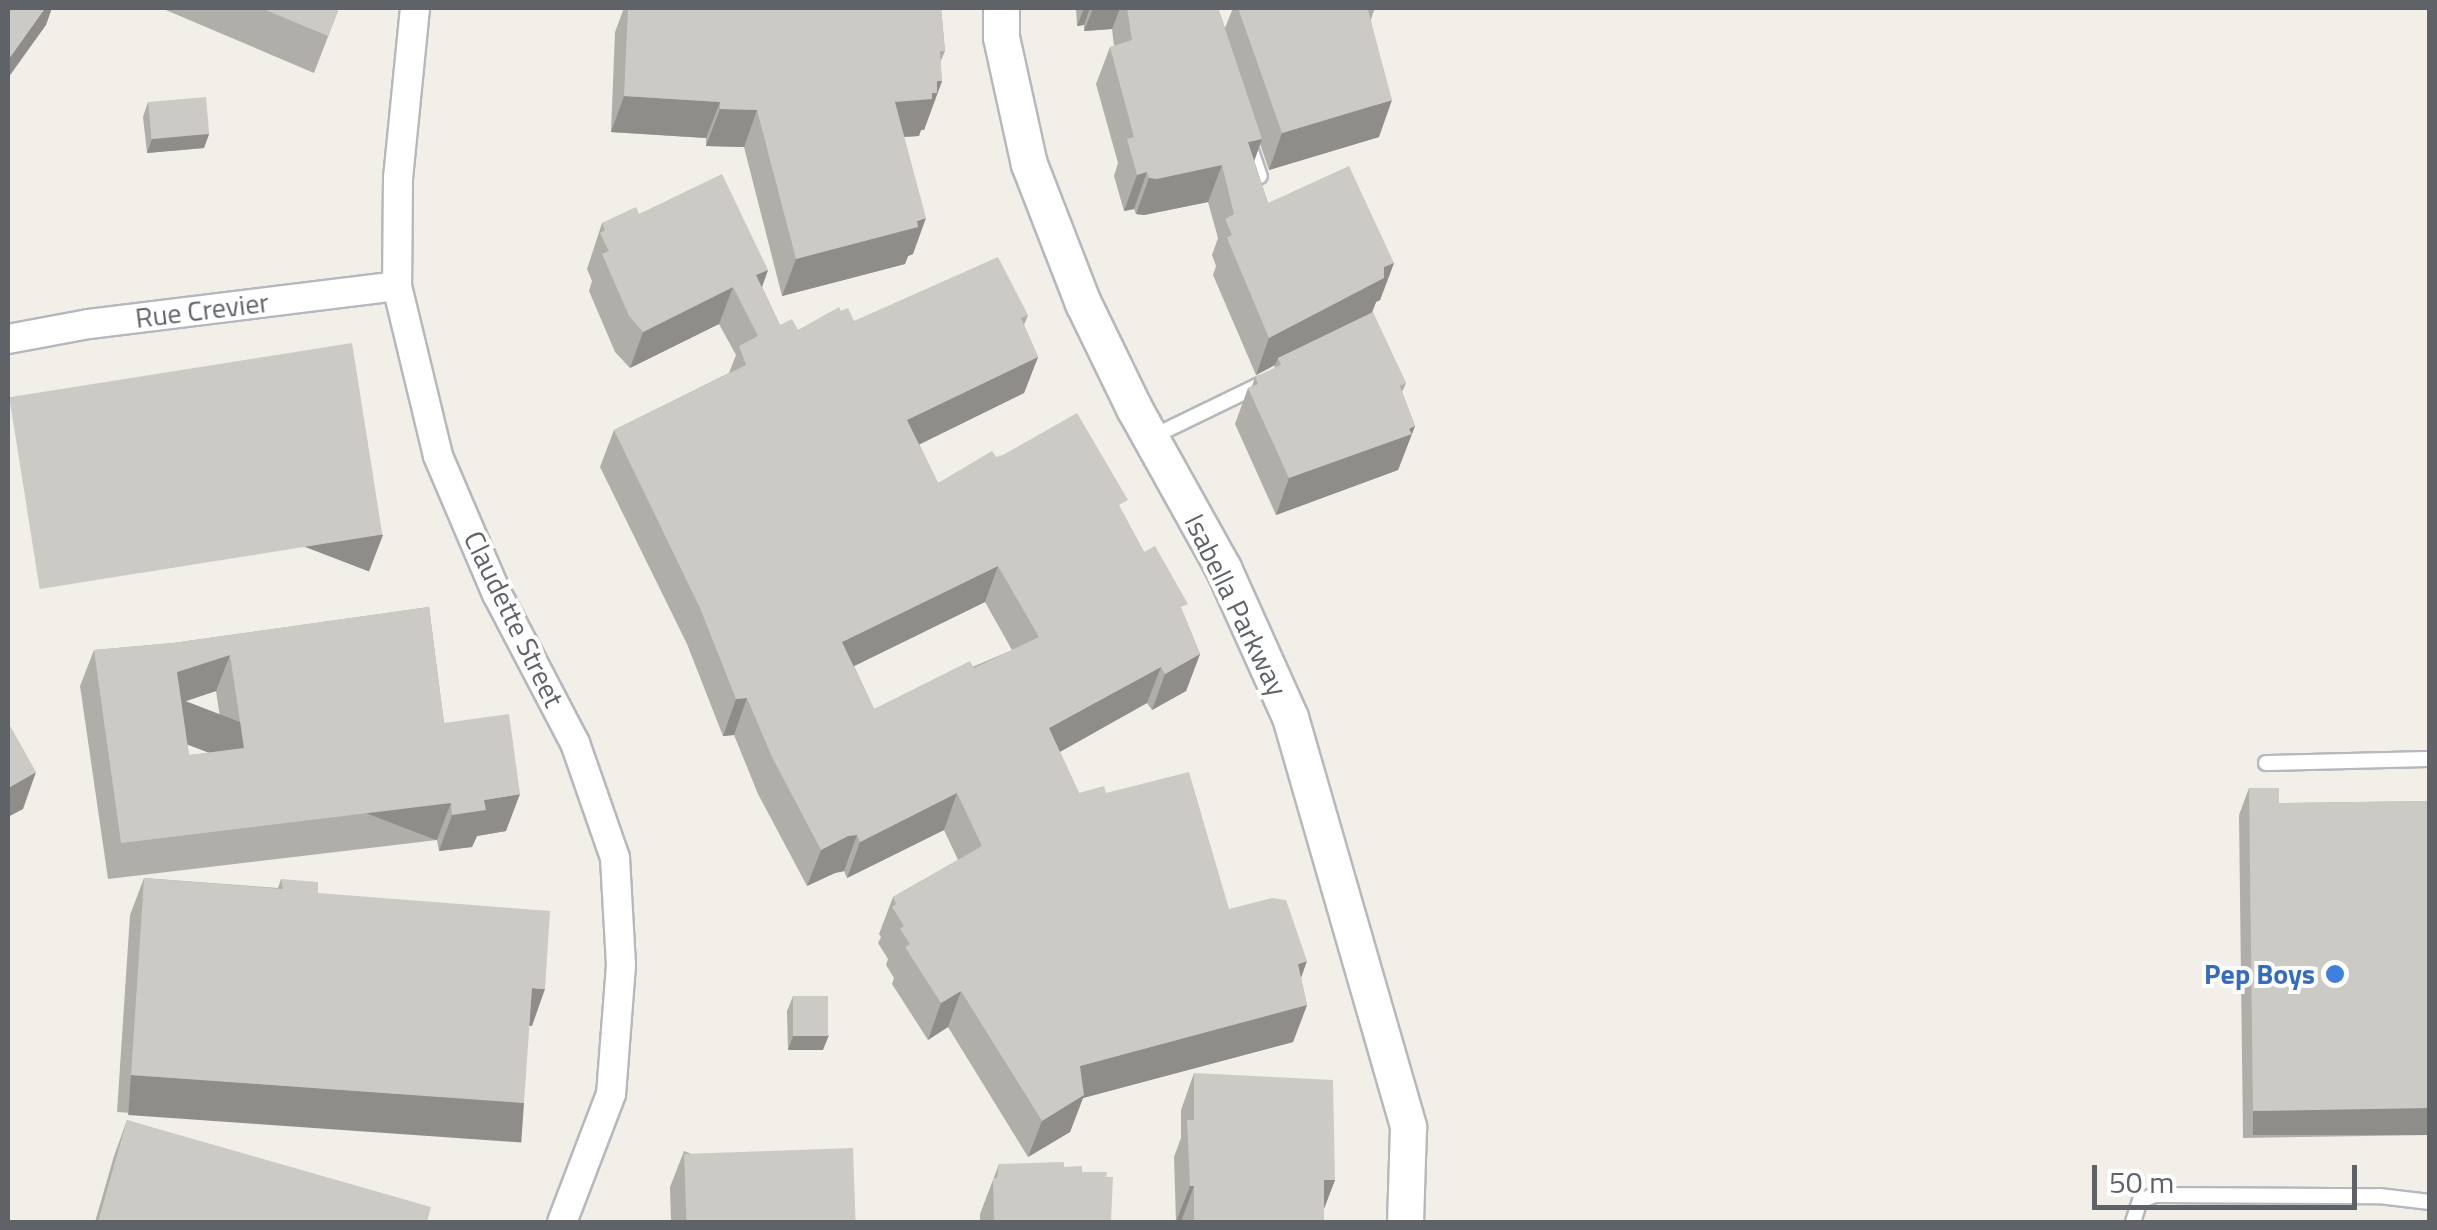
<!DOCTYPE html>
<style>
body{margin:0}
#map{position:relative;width:2437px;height:1230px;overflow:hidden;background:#f1efe8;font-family:"Titillium Web",sans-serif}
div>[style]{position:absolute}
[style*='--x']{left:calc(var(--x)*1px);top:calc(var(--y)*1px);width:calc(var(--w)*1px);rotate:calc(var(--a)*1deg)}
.roads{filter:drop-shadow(2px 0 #b5b8bc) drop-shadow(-2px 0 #b5b8bc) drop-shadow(0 2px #b5b8bc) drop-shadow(0 -2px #b5b8bc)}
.service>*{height:14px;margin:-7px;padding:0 7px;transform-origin:7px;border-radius:7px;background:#fff}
.minor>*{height:28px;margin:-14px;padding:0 14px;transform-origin:14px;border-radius:14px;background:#fff}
.tertiary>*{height:35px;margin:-17.5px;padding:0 17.5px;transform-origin:17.5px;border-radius:17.5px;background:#fff}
.wall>*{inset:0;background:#afaea9}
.shaded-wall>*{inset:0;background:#8f8d8a;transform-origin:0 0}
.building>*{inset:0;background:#cccac5;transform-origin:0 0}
.dots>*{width:28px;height:28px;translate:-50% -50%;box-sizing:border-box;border:5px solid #fff;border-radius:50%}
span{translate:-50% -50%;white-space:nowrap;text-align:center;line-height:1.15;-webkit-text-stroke:8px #fff;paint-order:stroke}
.street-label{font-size:28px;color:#5f6368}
.shop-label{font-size:28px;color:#366cbe;font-weight:700}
.right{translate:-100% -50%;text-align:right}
.frame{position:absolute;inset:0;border:10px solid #5f6368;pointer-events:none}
.scale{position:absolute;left:2092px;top:1165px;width:265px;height:45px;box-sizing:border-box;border:5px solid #5f6368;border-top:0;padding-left:12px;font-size:30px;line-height:35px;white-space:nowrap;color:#5f6368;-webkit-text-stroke:8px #fff;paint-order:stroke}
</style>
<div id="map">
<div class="roads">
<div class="service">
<div style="--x:1248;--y:142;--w:36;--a:71"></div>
<div style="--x:1150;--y:438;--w:123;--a:-25.9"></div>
<div style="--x:2266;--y:763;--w:164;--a:-1.4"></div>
<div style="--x:2133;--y:1222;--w:22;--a:-72"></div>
<div style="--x:2140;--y:1201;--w:16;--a:-22"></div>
<div style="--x:2155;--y:1195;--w:224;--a:0.3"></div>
<div style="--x:2379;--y:1196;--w:51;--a:6.7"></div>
</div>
<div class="minor">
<div style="--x:415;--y:8;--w:171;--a:95.7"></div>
<div style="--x:398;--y:178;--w:108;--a:90.5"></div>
<div style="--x:397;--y:286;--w:175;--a:76.4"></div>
<div style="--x:438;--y:456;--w:150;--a:66.9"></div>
<div style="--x:497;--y:594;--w:168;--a:62.4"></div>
<div style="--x:575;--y:743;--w:122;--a:70.8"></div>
<div style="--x:615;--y:858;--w:107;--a:86.8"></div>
<div style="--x:621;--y:965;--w:129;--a:94.4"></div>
<div style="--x:611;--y:1094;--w:137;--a:110.9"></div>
<div style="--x:8;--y:339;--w:82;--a:-10.5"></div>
<div style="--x:89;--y:324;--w:310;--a:-7"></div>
</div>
<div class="tertiary">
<div style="--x:1001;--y:8;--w:29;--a:90"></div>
<div style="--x:1001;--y:37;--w:130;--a:77.6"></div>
<div style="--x:1029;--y:164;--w:149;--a:68.8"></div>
<div style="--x:1083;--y:303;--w:117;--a:64.1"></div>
<div style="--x:1134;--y:408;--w:183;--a:60.9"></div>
<div style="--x:1223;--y:568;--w:163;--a:65.8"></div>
<div style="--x:1290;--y:717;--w:427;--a:73.9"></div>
<div style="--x:1408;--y:1127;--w:95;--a:91.8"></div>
</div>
</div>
<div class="wall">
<div style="clip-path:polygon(161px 8px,339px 8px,314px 73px)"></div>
<div style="clip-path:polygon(624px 8px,941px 8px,945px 51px,940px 63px,942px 81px,924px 130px,921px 130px,919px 136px,904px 137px,913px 254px,908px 256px,905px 264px,782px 296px,744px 147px,706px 146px,706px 138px,611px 132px,615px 32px)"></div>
<div style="clip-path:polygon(1076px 8px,1218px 8px,1225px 28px,1233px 8px,1375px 8px,1371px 19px,1379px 137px,1269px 170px,1260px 144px,1254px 160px,1268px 203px,1394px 263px,1380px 300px,1376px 302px,1372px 312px,1406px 383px,1402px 392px,1415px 426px,1398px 470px,1276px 515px,1235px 424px,1248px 388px,1252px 386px,1255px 377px,1274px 369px,1275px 365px,1256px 375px,1213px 275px,1216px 266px,1212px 255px,1218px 238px,1208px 202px,1144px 215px,1136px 214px,1134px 209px,1124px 211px,1114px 176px,1118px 163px,1096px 84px,1110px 47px,1114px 46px,1112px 29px,1084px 31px,1084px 25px,1077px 26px)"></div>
<div style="clip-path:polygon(148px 102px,209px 134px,204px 148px,147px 153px,143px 117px)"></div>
<div style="clip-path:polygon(evenodd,639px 214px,768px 270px,762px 287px,780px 325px,798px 330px,841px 311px,854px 321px,1028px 315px,1024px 325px,1038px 357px,1024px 393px,919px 444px,938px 483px,996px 457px,1123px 513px,1144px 552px,1184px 615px,1200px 654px,1186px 691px,1152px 710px,1147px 703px,1060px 752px,1079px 793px,1106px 793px,1301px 978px,1307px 1005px,1293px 1042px,1083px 1098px,1070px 1132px,1028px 1157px,948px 1027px,928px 1040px,892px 984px,894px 978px,886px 965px,888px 959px,878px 943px,881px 937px,879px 934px,893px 897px,958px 860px,944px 830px,847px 878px,844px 871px,835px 873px,807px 886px,758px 794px,734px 735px,723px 736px,687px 644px,600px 467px,614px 430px,729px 373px,736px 355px,719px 324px,630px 368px,615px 352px,589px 291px,592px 281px,587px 269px,602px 223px,639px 214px,985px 602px,1012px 650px,874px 709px,854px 666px,985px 602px)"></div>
<div style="clip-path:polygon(evenodd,429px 607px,444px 723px,506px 831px,477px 836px,472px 847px,439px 851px,437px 840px,108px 879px,80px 686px,94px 650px,173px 643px,429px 607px,216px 691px,225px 751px,189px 755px,181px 703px,216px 691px)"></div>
<div style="clip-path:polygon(2249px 788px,2279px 803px,2430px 801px,2430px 1135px,2243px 1138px,2239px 815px)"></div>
<div style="clip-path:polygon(144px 878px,278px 888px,281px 879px,318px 893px,532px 1026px,529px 1025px,511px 1140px,117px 1112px,130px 915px)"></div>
<div style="clip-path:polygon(793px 996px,823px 1050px,788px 1050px,787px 1011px)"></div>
<div style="clip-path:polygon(1194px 1073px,1335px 1180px,1324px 1209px,1324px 1222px,1176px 1222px,1174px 1157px,1181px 1138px,1181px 1110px)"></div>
<div style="clip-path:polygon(127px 1120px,427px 1222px,95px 1222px,114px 1156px)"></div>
<div style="clip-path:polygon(684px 1151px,856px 1222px,671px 1222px,670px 1187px)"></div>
<div style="clip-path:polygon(999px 1164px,1064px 1167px,1082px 1172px,1111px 1222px,980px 1222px,980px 1214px)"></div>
</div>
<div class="shaded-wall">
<div style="clip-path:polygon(45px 8px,52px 8px,46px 25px,8px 78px,8px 60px)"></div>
<div style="clip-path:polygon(1084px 8px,1090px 8px,1084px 25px,1077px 26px)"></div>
<div style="clip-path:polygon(1093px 8px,1120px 8px,1112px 29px,1084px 31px)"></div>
<div style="clip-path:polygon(937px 81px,942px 81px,924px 130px,921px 130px,919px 136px,882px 138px,895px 102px)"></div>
<div style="clip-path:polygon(624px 96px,720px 102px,706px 138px,611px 132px)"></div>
<div style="clip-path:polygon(1392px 100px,1379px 137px,1269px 170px,1282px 133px)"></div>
<div style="clip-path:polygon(720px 109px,757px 110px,744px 147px,706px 146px)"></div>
<div style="clip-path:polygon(209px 134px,204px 148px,147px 153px,152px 139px)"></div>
<div style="clip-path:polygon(1262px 139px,1249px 176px,1248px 142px)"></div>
<div style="clip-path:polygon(1222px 165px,1208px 202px,1144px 215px,1136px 214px,1149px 178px)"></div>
<div style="clip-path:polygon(1147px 172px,1134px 209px,1124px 211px,1137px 175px)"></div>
<div style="clip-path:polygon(926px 218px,913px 254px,908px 256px,905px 264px,782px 296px,796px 259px)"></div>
<div style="clip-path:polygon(1394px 263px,1380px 300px,1376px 302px,1371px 315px,1278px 358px,1275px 365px,1256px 375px,1269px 338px,1384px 267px)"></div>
<div style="clip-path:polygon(768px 270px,755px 306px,756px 275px)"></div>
<div style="clip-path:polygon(733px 287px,719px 324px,630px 368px,643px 332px)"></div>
<div style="clip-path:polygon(1038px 357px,1024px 393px,894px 457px,907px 420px)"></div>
<div style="clip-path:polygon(1415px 426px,1398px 470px,1276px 515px,1289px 478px)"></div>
<div style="left:383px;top:535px;width:39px;height:378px;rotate:111deg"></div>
<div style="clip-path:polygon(998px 566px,985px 602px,828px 679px,842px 642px)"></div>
<div style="clip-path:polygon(1200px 654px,1186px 691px,1152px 710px,1165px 674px)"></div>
<div style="clip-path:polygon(230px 655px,216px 691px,164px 708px,177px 672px)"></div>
<div style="clip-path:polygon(1161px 667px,1147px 703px,1036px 765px,1049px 728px)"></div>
<div style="clip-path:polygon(747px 698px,734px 735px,723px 736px,736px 699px)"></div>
<div style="clip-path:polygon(36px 772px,23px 809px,8px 817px,8px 788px)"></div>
<div style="clip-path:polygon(957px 793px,944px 830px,847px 878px,860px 842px)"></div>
<div style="clip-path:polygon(520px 794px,506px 831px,477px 836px,472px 847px,439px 851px,452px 815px,484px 800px)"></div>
<div style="left:451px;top:803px;width:40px;height:332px;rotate:111deg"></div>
<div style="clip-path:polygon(857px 835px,844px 871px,835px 873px,807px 886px,821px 850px,848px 836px)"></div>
<div style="clip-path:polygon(1307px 961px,1294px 998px,1298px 964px)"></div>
<div style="clip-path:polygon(532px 988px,545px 989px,532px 1026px,518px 1025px)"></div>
<div style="clip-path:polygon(961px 991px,948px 1027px,928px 1040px,941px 1003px)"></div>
<div style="clip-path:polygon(1307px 1005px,1293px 1042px,1083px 1098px,1070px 1132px,1028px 1157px,1042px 1121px,1080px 1066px)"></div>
<div style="clip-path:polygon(829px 1035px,823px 1050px,788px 1050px,793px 1036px)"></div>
<div style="left:131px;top:1075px;width:394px;height:40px;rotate:4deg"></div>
<div style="left:2430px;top:1108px;width:27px;height:177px;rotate:90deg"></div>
<div style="clip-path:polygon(1324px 1180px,1335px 1180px,1321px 1216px)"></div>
<div style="clip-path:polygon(1190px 1186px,1194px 1186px,1181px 1222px,1176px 1222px)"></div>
</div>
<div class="building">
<div style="clip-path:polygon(8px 8px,45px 8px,8px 60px)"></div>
<div style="clip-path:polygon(261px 8px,339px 8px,328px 36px)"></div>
<div style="clip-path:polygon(628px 8px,941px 8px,945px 51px,940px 51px,942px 81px,937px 81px,937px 93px,932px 93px,932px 99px,895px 102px,926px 218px,917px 220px,918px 227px,796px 259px,757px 110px,720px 109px,720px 102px,624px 96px)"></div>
<div style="clip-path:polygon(1127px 8px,1218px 8px,1262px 139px,1248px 142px,1268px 203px,1349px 166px,1394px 263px,1384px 267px,1384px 278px,1269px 338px,1227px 238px,1232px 235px,1225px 219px,1234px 214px,1222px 165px,1157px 179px,1149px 178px,1147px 172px,1137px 175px,1127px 139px,1134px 137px,1110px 47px,1132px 40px)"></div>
<div style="clip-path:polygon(1238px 8px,1375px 8px,1368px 10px,1392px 100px,1282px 133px)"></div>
<div style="left:206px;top:97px;width:37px;height:58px;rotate:85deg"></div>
<div style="clip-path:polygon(evenodd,722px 174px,768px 270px,756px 275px,780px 325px,792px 319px,798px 330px,839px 307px,841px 311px,848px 308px,854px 321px,998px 257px,1028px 315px,1021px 318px,1038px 357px,907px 420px,938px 483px,992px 451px,996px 457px,1003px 455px,1077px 413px,1128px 500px,1119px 505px,1144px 552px,1155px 546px,1188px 604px,1181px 607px,1200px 654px,1165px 674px,1161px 667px,1049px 728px,1079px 793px,1104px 786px,1106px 793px,1189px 772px,1229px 909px,1272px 898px,1286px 900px,1307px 961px,1298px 964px,1307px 1005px,1080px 1066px,1084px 1095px,1042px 1121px,961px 991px,941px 1003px,905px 947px,910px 944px,900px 929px,904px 926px,892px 907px,896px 904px,893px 897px,982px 846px,957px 793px,860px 842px,857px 835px,848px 836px,821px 850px,772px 757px,747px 698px,736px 699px,700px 608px,614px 430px,746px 365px,739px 346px,758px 336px,733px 287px,643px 332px,629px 316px,602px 254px,609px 251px,600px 233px,605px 230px,602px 223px,636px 207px,639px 214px,722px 174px,998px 566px,1039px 637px,974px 668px,970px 661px,874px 709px,842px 642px,998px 566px)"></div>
<div style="clip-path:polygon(1373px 312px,1406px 383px,1400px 386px,1415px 426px,1409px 429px,1412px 434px,1289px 478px,1248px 388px,1258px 384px,1255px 377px,1281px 365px,1278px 358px)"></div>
<div style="left:352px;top:343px;width:194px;height:347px;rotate:81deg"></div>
<div style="clip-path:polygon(evenodd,429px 607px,444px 723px,509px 714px,520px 794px,484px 800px,486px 810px,452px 815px,451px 803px,121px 843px,94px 650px,173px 643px,429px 607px,230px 655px,244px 748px,189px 755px,177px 672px,230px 655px)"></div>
<div style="clip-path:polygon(8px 722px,36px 772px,8px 788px)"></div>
<div style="clip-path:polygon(2249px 788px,2279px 788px,2279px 803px,2430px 801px,2430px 1108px,2253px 1111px)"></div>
<div style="clip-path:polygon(144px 878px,283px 889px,281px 879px,318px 882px,318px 893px,550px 911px,545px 989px,532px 988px,524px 1103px,131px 1075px)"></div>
<div style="left:793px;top:996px;width:35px;height:40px"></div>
<div style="clip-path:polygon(1194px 1073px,1333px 1080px,1335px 1180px,1324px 1180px,1324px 1222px,1194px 1222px,1194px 1186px,1190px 1186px,1187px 1120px,1194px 1120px)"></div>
<div style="clip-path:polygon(127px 1120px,431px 1207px,427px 1222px,98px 1222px)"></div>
<div style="left:853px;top:1148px;width:74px;height:169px;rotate:88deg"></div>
<div style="clip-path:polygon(1064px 1162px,1064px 1167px,1082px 1166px,1082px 1172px,1107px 1172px,1106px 1177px,1113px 1177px,1111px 1222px,994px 1222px,993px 1178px,997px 1178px,999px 1164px)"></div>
</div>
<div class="dots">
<div style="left:2335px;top:974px;background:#3f7fe0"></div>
</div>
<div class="street-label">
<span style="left:202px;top:310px;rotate:-7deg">Rue Crevier</span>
<span style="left:1236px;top:605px;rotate:64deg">Isabella Parkway</span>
<span style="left:514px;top:619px;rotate:64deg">Claudette Street</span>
</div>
<div class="shop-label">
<span class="right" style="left:2315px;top:974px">Pep Boys</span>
</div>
<div class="frame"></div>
<div class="scale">50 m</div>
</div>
